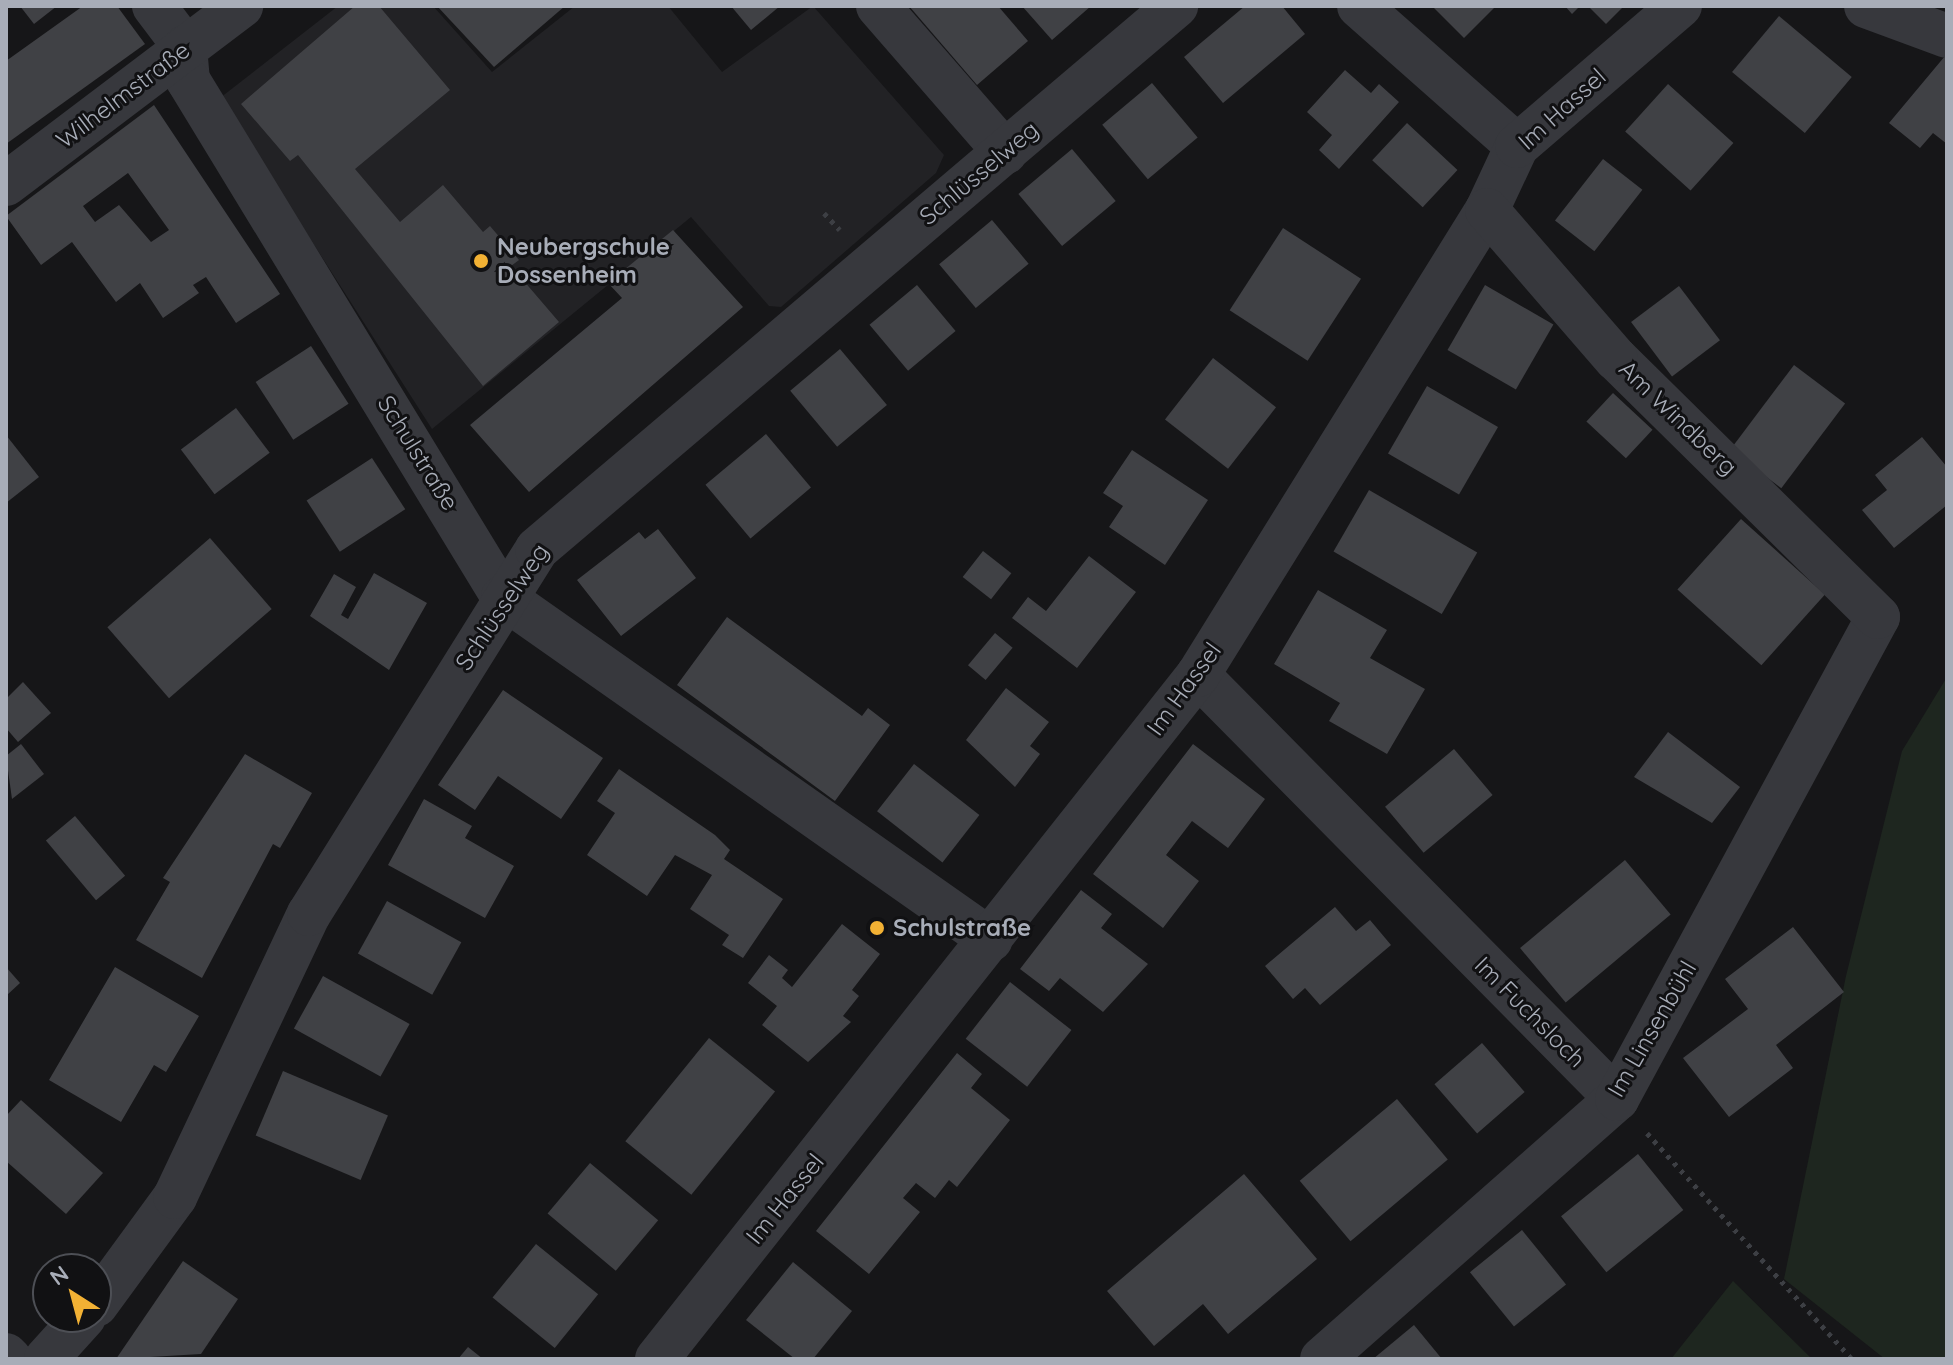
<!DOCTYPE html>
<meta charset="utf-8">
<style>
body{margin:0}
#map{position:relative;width:1953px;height:1365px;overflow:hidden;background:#161618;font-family:Quicksand,sans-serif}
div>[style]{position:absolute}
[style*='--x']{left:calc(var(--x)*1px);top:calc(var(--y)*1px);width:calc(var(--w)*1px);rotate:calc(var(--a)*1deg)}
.built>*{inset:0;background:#222225}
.green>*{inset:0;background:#1e261f}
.building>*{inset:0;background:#404145;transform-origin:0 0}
.path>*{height:5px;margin-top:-2.5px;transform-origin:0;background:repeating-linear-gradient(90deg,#3d3f44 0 4px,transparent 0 10px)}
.street>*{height:44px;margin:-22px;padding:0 22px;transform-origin:22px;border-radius:22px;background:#37383d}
.dots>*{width:22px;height:22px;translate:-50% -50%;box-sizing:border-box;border:4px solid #111113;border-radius:50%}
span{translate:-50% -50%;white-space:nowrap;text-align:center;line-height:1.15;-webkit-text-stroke:6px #111113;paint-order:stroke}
.street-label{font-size:24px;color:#a8adb8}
.poi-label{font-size:24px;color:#a8adb8;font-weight:700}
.left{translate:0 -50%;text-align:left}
.frame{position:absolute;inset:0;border:8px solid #a8adb8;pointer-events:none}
.north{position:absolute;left:32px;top:1253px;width:80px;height:80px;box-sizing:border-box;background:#111113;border:2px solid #4d4f55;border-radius:50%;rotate:324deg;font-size:22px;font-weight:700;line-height:32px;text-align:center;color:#a8adb8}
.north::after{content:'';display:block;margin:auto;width:28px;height:36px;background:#f2b134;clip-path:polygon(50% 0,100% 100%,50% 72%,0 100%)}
</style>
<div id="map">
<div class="built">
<div style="clip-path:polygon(338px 6px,433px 6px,492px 72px,575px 6px,668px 6px,722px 72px,813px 6px,944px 155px,936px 173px,781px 307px,769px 306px,691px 217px,432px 429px,220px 98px)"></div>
</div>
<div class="green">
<div style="clip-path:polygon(1947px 677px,1947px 1359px,1885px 1359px,1784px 1279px,1846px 976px,1902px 751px)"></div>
<div style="clip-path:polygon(1733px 1281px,1812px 1359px,1671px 1359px)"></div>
</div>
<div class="building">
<div style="clip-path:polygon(20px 6px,57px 6px,34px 24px)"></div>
<div style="clip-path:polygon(83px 6px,117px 6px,145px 44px,6px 144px,6px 61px)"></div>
<div style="clip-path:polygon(355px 6px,379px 6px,450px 90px,355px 169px,400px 222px,443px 185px,483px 232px,490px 226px,519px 260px,511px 266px,559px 322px,483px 386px,298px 155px,290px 161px,241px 104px)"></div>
<div style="clip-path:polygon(437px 6px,565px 6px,494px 67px)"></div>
<div style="clip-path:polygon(731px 6px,780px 6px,751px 30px)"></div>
<div style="clip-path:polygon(909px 6px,998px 6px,1028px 41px,977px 85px)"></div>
<div style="clip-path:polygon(1022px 6px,1091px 6px,1052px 40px)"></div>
<div style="clip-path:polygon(1245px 6px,1282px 6px,1305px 34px,1223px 103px,1184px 57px)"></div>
<div style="clip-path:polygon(1432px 6px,1496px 6px,1464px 38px)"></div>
<div style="clip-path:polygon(1565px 6px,1580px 6px,1572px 14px)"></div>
<div style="clip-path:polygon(1588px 6px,1624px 6px,1606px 24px)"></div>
<div style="left:1779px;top:16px;width:95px;height:73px;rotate:40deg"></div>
<div style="clip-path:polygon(1945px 56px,1947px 144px,1933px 133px,1920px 148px,1889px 123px)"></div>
<div style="clip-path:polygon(1345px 70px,1371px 93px,1379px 84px,1399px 102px,1339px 169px,1319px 150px,1332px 135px,1307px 112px)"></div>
<div style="left:1152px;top:83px;width:71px;height:65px;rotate:50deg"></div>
<div style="left:1668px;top:84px;width:88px;height:64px;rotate:42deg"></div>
<div style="clip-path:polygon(evenodd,154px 105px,280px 294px,236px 323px,206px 277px,193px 285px,199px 293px,163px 318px,140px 283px,116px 302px,72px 242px,41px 265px,6px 216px,154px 105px,128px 173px,169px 230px,151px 242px,119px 205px,95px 222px,83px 206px,128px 173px)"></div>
<div style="left:1407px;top:123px;width:69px;height:51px;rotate:43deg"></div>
<div style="left:1072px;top:149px;width:68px;height:70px;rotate:50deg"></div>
<div style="left:1603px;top:159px;width:50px;height:78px;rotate:38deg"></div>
<div style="left:992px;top:220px;width:57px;height:69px;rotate:50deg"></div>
<div style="left:1283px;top:228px;width:93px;height:98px;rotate:33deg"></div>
<div style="clip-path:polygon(673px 230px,743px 307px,529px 492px,470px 425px,622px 298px,608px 283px)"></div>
<div style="left:917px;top:285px;width:60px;height:62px;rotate:50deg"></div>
<div style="left:1485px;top:285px;width:79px;height:75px;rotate:30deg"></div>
<div style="left:1679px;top:286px;width:68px;height:60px;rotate:53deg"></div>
<div style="left:311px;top:346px;width:69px;height:66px;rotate:57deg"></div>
<div style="left:840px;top:349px;width:73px;height:65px;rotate:50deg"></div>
<div style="left:1213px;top:358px;width:80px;height:78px;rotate:38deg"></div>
<div style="left:1794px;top:365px;width:64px;height:106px;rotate:37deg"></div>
<div style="left:1427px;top:386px;width:82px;height:78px;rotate:30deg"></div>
<div style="left:1613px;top:393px;width:54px;height:39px;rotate:43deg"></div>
<div style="left:236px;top:408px;width:56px;height:69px;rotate:53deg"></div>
<div style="left:766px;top:434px;width:70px;height:79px;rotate:50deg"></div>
<div style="clip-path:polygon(6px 435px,39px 477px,6px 503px)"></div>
<div style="clip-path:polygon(1922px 437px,1947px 467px,1947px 505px,1894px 548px,1862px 510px,1887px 490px,1875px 475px)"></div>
<div style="clip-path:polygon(1132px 450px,1208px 500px,1165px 565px,1109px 527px,1123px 506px,1103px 493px)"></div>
<div style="left:372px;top:458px;width:61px;height:78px;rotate:57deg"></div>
<div style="left:1369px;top:490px;width:125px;height:71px;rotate:30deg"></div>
<div style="left:1741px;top:519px;width:113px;height:95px;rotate:42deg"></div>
<div style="clip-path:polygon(658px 529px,696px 578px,621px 636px,577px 580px,639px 532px,645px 539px)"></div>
<div style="left:210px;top:538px;width:94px;height:136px;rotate:49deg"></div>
<div style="left:983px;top:551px;width:36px;height:33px;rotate:38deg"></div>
<div style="clip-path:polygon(1089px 556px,1136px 592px,1077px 668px,1012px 618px,1028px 597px,1046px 611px)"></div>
<div style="clip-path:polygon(374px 573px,427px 603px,389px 670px,310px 616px,334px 574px,356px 587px,341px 615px,348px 619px)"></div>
<div style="clip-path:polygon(1318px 590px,1387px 630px,1370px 658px,1425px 689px,1387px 754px,1329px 721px,1340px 703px,1274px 664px)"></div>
<div style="clip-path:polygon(727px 617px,862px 716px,868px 708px,890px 725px,835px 801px,677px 685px)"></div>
<div style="left:995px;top:633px;width:23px;height:42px;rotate:40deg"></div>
<div style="clip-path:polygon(23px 682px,51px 713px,18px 742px,6px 728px,6px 699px)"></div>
<div style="clip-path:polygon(1006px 688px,1049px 722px,1030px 746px,1040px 754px,1015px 787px,966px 740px)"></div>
<div style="clip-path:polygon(503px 690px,603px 758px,561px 819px,498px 776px,475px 810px,438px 785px)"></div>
<div style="clip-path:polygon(1668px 732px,1740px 787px,1712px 823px,1634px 777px)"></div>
<div style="clip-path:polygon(21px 744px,44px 774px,12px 799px,6px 756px)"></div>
<div style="clip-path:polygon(1193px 744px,1265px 799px,1228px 848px,1192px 821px,1166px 855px,1199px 881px,1163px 928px,1093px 874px)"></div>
<div style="left:1454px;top:749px;width:60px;height:90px;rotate:50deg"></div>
<div style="clip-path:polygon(245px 754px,312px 793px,280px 848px,273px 844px,202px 978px,136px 940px,170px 882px,163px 878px)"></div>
<div style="left:914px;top:764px;width:83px;height:60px;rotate:38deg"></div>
<div style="clip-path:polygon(619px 769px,715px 835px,730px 850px,724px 859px,783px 899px,743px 958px,722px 945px,729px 935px,690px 909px,712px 875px,675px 855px,647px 896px,587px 855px,615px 813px,597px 801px)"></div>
<div style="clip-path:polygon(424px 799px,472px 826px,465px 838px,514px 866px,485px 918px,388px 865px)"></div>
<div style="left:75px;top:816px;width:78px;height:38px;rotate:50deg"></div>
<div style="left:1625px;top:860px;width:71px;height:137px;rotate:50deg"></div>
<div style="clip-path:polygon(1081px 890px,1112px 914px,1101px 928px,1148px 964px,1103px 1012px,1060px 978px,1049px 991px,1020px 969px)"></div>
<div style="left:387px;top:901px;width:85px;height:60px;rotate:29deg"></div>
<div style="clip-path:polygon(1335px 907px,1356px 931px,1370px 920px,1391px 945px,1320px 1005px,1305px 988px,1293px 999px,1265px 966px)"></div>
<div style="clip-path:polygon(842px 924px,880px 954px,852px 990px,859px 996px,843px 1016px,851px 1022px,808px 1062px,762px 1025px,777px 1006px,748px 983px,769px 955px,788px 970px,782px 978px,792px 987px)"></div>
<div style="clip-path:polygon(1793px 927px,1844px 992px,1776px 1045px,1793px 1068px,1729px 1117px,1683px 1058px,1748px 1009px,1725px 979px)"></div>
<div style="clip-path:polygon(6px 967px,20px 983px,6px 996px)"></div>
<div style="clip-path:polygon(115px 967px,199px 1016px,166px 1072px,154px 1065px,121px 1122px,49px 1080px)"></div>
<div style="left:323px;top:976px;width:99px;height:60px;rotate:29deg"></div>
<div style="left:1010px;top:982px;width:78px;height:72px;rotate:38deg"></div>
<div style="left:709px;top:1038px;width:85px;height:133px;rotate:39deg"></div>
<div style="left:1482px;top:1043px;width:65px;height:63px;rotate:49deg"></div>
<div style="clip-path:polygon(957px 1053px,982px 1074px,971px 1088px,1010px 1120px,957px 1187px,949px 1180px,935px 1198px,916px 1183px,903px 1198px,920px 1212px,869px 1274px,816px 1231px)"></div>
<div style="left:283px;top:1071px;width:114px;height:70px;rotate:23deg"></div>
<div style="left:1397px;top:1099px;width:79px;height:127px;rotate:50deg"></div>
<div style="clip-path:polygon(21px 1100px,103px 1173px,66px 1214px,6px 1161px,6px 1116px)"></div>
<div style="left:1638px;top:1154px;width:72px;height:99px;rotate:51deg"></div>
<div style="left:590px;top:1163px;width:89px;height:66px;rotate:40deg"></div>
<div style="clip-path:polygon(1244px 1174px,1317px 1259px,1228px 1334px,1203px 1304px,1154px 1346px,1107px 1291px)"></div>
<div style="left:1522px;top:1230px;width:70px;height:67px;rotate:51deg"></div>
<div style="left:536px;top:1244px;width:80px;height:69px;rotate:39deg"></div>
<div style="clip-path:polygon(183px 1261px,238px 1299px,201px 1354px,116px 1359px)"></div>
<div style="clip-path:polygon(793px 1262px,852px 1311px,813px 1359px,795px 1359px,746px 1320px)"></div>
<div style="clip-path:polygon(1414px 1325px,1442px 1359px,1373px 1359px)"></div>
<div style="clip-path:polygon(468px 1347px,483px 1359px,458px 1359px)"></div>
</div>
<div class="path">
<div style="--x:824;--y:213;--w:23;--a:47"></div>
<div style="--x:1647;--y:1133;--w:305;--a:47.8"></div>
</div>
<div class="street">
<div style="--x:154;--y:6;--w:51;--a:52.9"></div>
<div style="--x:185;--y:47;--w:33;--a:85"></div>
<div style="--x:188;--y:80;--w:605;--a:58.65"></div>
<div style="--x:503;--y:597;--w:596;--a:35.1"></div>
<div style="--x:878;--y:6;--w:194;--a:49"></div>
<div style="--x:1359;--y:6;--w:211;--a:41.5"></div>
<div style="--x:1866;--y:6;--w:86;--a:20.3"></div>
<div style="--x:6;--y:184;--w:295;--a:-37.1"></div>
<div style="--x:1198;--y:675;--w:596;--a:45.34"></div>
<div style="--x:96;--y:1305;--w:134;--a:-53.8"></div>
<div style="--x:175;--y:1197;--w:313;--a:-64.7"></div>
<div style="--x:309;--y:914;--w:430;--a:-58"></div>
<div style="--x:537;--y:549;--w:839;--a:-40.36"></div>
<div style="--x:6;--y:1355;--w:6;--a:45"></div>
<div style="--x:46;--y:1359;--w:57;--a:-47.9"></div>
<div style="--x:657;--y:1359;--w:872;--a:-51.66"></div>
<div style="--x:1198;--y:675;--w:547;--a:-58.14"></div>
<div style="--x:1487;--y:210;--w:71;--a:-64.9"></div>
<div style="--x:1517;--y:146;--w:215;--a:-40.7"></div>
<div style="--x:1322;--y:1359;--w:393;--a:-41.4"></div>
<div style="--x:1617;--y:1099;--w:548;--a:-61.56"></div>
<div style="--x:1878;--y:617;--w:368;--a:-135.4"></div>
<div style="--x:1616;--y:359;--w:197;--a:-130.9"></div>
</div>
<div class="dots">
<div style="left:481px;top:261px;background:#f2b134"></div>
<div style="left:877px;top:928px;background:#f2b134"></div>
</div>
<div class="street-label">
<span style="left:123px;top:95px;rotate:-37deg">Wilhelmstraße</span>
<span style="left:1562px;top:109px;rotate:-42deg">Im Hassel</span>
<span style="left:979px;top:173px;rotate:-40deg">Schlüsselweg</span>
<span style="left:1678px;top:418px;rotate:44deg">Am Windberg</span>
<span style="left:418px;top:453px;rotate:58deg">Schulstraße</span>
<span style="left:502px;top:607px;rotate:-56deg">Schlüsselweg</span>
<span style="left:1184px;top:689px;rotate:-54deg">Im Hassel</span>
<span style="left:1530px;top:1012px;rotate:45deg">Im Fuchsloch</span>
<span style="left:1652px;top:1029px;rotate:-60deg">Im Linsenbühl</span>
<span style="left:785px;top:1199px;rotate:-51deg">Im Hassel</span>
</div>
<div class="poi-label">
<span class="left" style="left:497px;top:261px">Neubergschule<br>Dossenheim</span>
<span class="left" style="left:893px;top:928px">Schulstraße</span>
</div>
<div class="frame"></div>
<div class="north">N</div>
</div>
